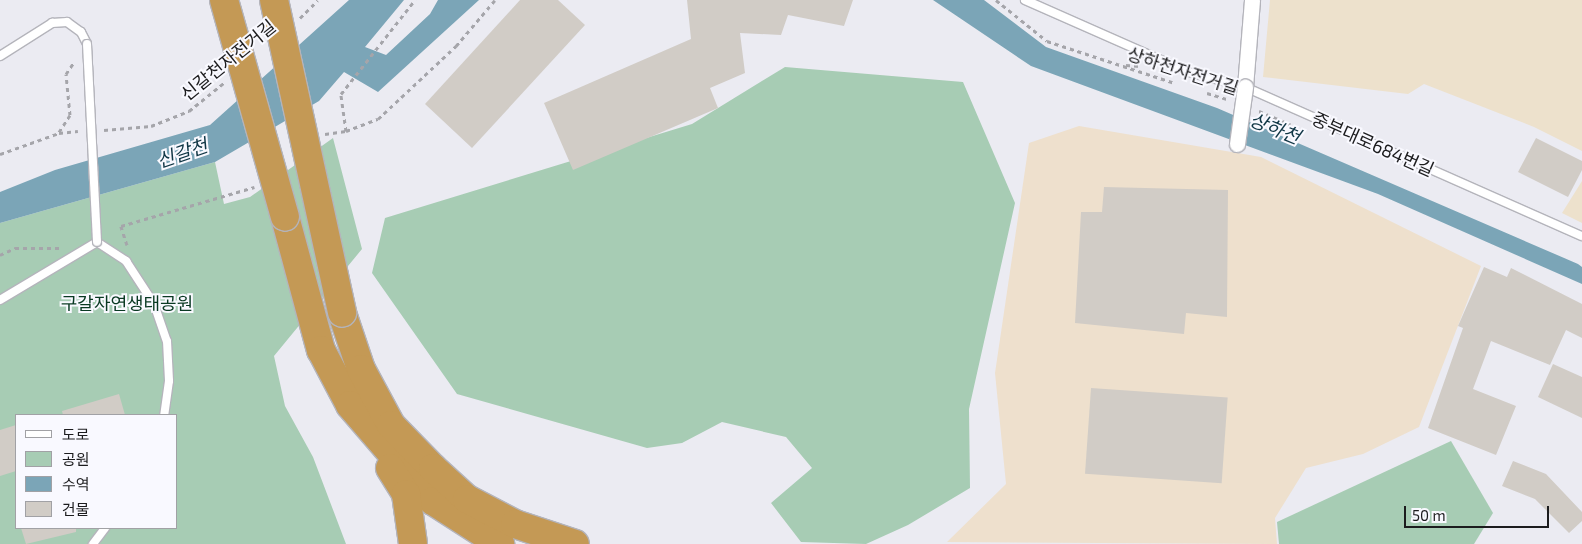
<!DOCTYPE html>
<meta charset="utf-8">
<style>
body{margin:0}
#map{position:relative;width:1582px;height:544px;overflow:hidden;background:#ebebf2;font-family:"Exo 2","Noto Sans KR",sans-serif}
div>[style]{position:absolute}
[style*='--x']{left:calc(var(--x)*1px);top:calc(var(--y)*1px);width:calc(var(--w)*1px);rotate:calc(var(--a)*1deg)}
.commercial>*{inset:0;background:#ede1cc}
.industrial>*{inset:0;background:#eee0cd}
.green>*{inset:0;background:#a7ccb4}
.water>*{inset:0;background:#7ba5b7}
.building>*{inset:0;background:#d1ccc6;transform-origin:0 0}
.path>*{height:3px;margin-top:-1.5px;transform-origin:0;background:repeating-linear-gradient(90deg,#a5a5aa 0 4px,transparent 0 8px)}
.roads{filter:drop-shadow(1px 0 #b4b4bb) drop-shadow(-1px 0 #b4b4bb) drop-shadow(0 1px #b4b4bb) drop-shadow(0 -1px #b4b4bb)}
.lane>*{height:8px;margin:-4px;padding:0 4px;transform-origin:4px;border-radius:4px;background:#fff}
.street>*{height:15px;margin:-7.5px;padding:0 7.5px;transform-origin:7.5px;border-radius:7.5px;background:#fff}
.highway>*{height:28px;margin:-14px;padding:0 14px;transform-origin:14px;border-radius:14px;background:#c49955}
.bridges{filter:drop-shadow(1px 0 #b4b4bb) drop-shadow(-1px 0 #b4b4bb) drop-shadow(0 1px #b4b4bb) drop-shadow(0 -1px #b4b4bb)}
.lane-bridge>*{height:8px;margin:-4px;padding:0 4px;transform-origin:4px;border-radius:4px;background:#fff}
.street-bridge>*{height:15px;margin:-7.5px;padding:0 7.5px;transform-origin:7.5px;border-radius:7.5px;background:#fff}
.highway-bridge>*{height:28px;margin:-14px;padding:0 14px;transform-origin:14px;border-radius:14px;background:#c49955}
span{translate:-50% -50%;white-space:nowrap;text-align:center;line-height:1.15;-webkit-text-stroke:4px #f9f9ff;paint-order:stroke}
.street-label{font-size:18px;color:#1c1c1e}
.park-label{font-size:18px;color:#093922}
.water-label{font-size:19px;color:#103645;font-style:italic}
.legend{position:absolute;left:15px;top:414px;width:162px;height:115px;box-sizing:border-box;background:#f9f9ff;border:1px solid #a1a1a5;margin:0;padding:6px 9px;list-style:none;font-size:15px;color:#1c1c1e}
.legend li{display:flex;align-items:center;gap:10px;height:25px}
.legend b{width:25px;border:1px solid #a1a1a5}
.scale{position:absolute;left:1404px;top:506px;width:145px;height:22px;box-sizing:border-box;border:2px solid #1c1c1e;border-top:0;padding-left:6px;font-size:15px;line-height:18px;white-space:nowrap;color:#1c1c1e;-webkit-text-stroke:4px #f9f9ff;paint-order:stroke}
</style>
<div id="map">
<div class="commercial">
<div style="clip-path:polygon(1270px 0,1582px 0,1582px 151px,1534px 127px,1424px 84px,1408px 94px,1263px 77px)"></div>
<div style="clip-path:polygon(1582px 181px,1582px 223px,1562px 213px)"></div>
</div>
<div class="industrial">
<div style="clip-path:polygon(1079px 126px,1261px 157px,1481px 266px,1419px 427px,1363px 454px,1306px 468px,1275px 518px,1277px 544px,947px 542px,1006px 484px,995px 373px,1029px 143px)"></div>
</div>
<div class="green">
<div style="clip-path:polygon(785px 67px,963px 82px,1015px 203px,969px 409px,970px 488px,908px 525px,866px 544px,801px 542px,771px 503px,812px 468px,786px 437px,722px 422px,682px 443px,647px 448px,457px 394px,372px 273px,385px 218px,692px 124px)"></div>
<div style="clip-path:polygon(evenodd,333px 138px,362px 249px,274px 356px,285px 406px,313px 457px,346px 544px,0 544px,0 223px,215px 162px,224px 204px,250px 197px,333px 138px,16px 415px,176px 415px,176px 528px,16px 528px,16px 415px)"></div>
<div style="clip-path:polygon(1451px 441px,1493px 513px,1474px 544px,1279px 544px,1277px 522px)"></div>
</div>
<div class="water">
<div style="clip-path:polygon(349px 0,404px 0,365px 47px,386px 55px,430px 14px,438px 0,479px 0,378px 92px,344px 72px,319px 101px,215px 162px,0 223px,0 192px,55px 170px,210px 125px)"></div>
<div style="clip-path:polygon(933px 0,984px 0,1046px 47px,1217px 108px,1578px 264px,1582px 267px,1582px 284px,1378px 194px,1031px 66px)"></div>
</div>
<div class="building">
<div style="clip-path:polygon(520px 0,558px 0,585px 25px,472px 148px,425px 104px)"></div>
<div style="clip-path:polygon(687px 0,853px 0,844px 26px,788px 15px,781px 35px,740px 33px,745px 73px,710px 88px,718px 108px,573px 170px,544px 103px,691px 39px)"></div>
<div style="clip-path:polygon(1536px 138px,1582px 161px,1582px 170px,1568px 197px,1518px 172px)"></div>
<div style="clip-path:polygon(1104px 187px,1228px 190px,1227px 317px,1186px 313px,1184px 334px,1075px 323px,1081px 212px,1102px 212px)"></div>
<div style="clip-path:polygon(1484px 267px,1507px 277px,1511px 268px,1582px 304px,1582px 338px,1566px 330px,1550px 365px,1491px 341px,1473px 389px,1516px 406px,1496px 455px,1428px 428px,1463px 328px,1458px 326px)"></div>
<div style="clip-path:polygon(1553px 364px,1582px 377px,1582px 418px,1538px 397px)"></div>
<div style="left:1091px;top:388px;width:137px;height:86px;rotate:4deg"></div>
<div style="clip-path:polygon(119px 394px,125px 415px,63px 415px,62px 411px)"></div>
<div style="clip-path:polygon(16px 425px,16px 471px,0 476px,0 430px)"></div>
<div style="clip-path:polygon(1513px 461px,1546px 474px,1582px 512px,1582px 521px,1569px 533px,1535px 499px,1502px 486px)"></div>
<div style="clip-path:polygon(21px 528px,76px 528px,76px 532px,26px 544px)"></div>
</div>
<div class="path">
<div style="--x:996;--y:0;--w:65;--a:38.8"></div>
<div style="--x:1047;--y:41;--w:132;--a:18.2"></div>
<div style="--x:300;--y:18;--w:25;--a:-45"></div>
<div style="--x:1126;--y:65;--w:14;--a:4"></div>
<div style="--x:1207;--y:93;--w:21;--a:17"></div>
<div style="--x:1259;--y:111;--w:34;--a:23"></div>
<div style="--x:104;--y:130;--w:47;--a:-4.9"></div>
<div style="--x:151;--y:126;--w:41;--a:-21.5"></div>
<div style="--x:189;--y:111;--w:46;--a:-38.9"></div>
<div style="--x:346;--y:131;--w:34;--a:-21"></div>
<div style="--x:378;--y:119;--w:107;--a:-43.1"></div>
<div style="--x:456;--y:46;--w:60;--a:-49.7"></div>
<div style="--x:59;--y:132;--w:20;--a:-57"></div>
<div style="--x:70;--y:115;--w:41;--a:-95.6"></div>
<div style="--x:66;--y:74;--w:14;--a:-56"></div>
<div style="--x:325;--y:134;--w:21;--a:-8"></div>
<div style="--x:346;--y:131;--w:37;--a:-98"></div>
<div style="--x:341;--y:94;--w:120;--a:-51.8"></div>
<div style="--x:0;--y:154;--w:63;--a:-19.6"></div>
<div style="--x:59;--y:133;--w:19;--a:-6"></div>
<div style="--x:127;--y:245;--w:20;--a:-108"></div>
<div style="--x:121;--y:226;--w:139;--a:-16.3"></div>
<div style="--x:0;--y:255;--w:17;--a:-25"></div>
<div style="--x:15;--y:248;--w:47;--a:0"></div>
</div>
<div class="roads">
<div class="lane">
<div style="--x:1025;--y:0;--w:178;--a:23.8"></div>
<div style="--x:1188;--y:72;--w:59;--a:14.7"></div>
<div style="--x:1245;--y:87;--w:368;--a:23.9"></div>
<div style="--x:0;--y:56;--w:62;--a:-32.4"></div>
<div style="--x:52;--y:23;--w:15;--a:-4"></div>
<div style="--x:67;--y:22;--w:17;--a:36"></div>
<div style="--x:81;--y:32;--w:13;--a:63"></div>
<div style="--x:0;--y:300;--w:113;--a:-30.9"></div>
<div style="--x:97;--y:242;--w:35;--a:33"></div>
<div style="--x:126;--y:261;--w:51;--a:56.9"></div>
<div style="--x:154;--y:304;--w:39;--a:71"></div>
<div style="--x:167;--y:341;--w:40;--a:87.1"></div>
<div style="--x:169;--y:381;--w:34;--a:98"></div>
<div style="--x:93;--y:544;--w:20;--a:-53"></div>
</div>
<div class="street">
<div style="--x:1245;--y:87;--w:87;--a:-85.4"></div>
</div>
<div class="highway">
<div style="--x:285;--y:217;--w:138;--a:74.9"></div>
<div style="--x:321;--y:350;--w:62;--a:62.2"></div>
<div style="--x:350;--y:405;--w:127;--a:49.2"></div>
<div style="--x:433;--y:501;--w:80;--a:32.7"></div>
<div style="--x:342;--y:313;--w:59;--a:71.3"></div>
<div style="--x:361;--y:369;--w:64;--a:61.8"></div>
<div style="--x:391;--y:425;--w:60;--a:45.7"></div>
<div style="--x:433;--y:468;--w:46;--a:42.4"></div>
<div style="--x:467;--y:499;--w:54;--a:27.5"></div>
<div style="--x:515;--y:524;--w:63;--a:18.4"></div>
<div style="--x:390;--y:468;--w:31;--a:58"></div>
<div style="--x:406;--y:494;--w:50;--a:82"></div>
</div>
</div>
<div class="bridges">
<div class="lane-bridge">
<div style="--x:87;--y:44;--w:198;--a:87.1"></div>
</div>
<div class="street-bridge">
<div style="--x:1237;--y:144;--w:58;--a:-82"></div>
</div>
<div class="highway-bridge">
<div style="--x:224;--y:0;--w:225;--a:74.3"></div>
<div style="--x:274;--y:0;--w:320;--a:77.7"></div>
</div>
</div>
<div class="street-label">
<span style="left:228px;top:60px;rotate:-39deg">신갈천자전거길</span>
<span style="left:1183px;top:71px;rotate:18deg">상하천자전거길</span>
<span style="left:1373px;top:144px;rotate:24deg">중부대로684번길</span>
</div>
<div class="park-label">
<span style="left:127px;top:303px">구갈자연생태공원</span>
</div>
<div class="water-label">
<span style="left:1275px;top:128px;rotate:22deg">상하천</span>
<span style="left:182px;top:153px;rotate:-19deg">신갈천</span>
</div>
<ul class="legend">
<li><b style="height:6px;background:#fff"></b>도로</li>
<li><b style="height:14px;background:#a7ccb4"></b>공원</li>
<li><b style="height:14px;background:#7ba5b7"></b>수역</li>
<li><b style="height:14px;background:#d1ccc6"></b>건물</li>
</ul>
<div class="scale">50 m</div>
</div>
